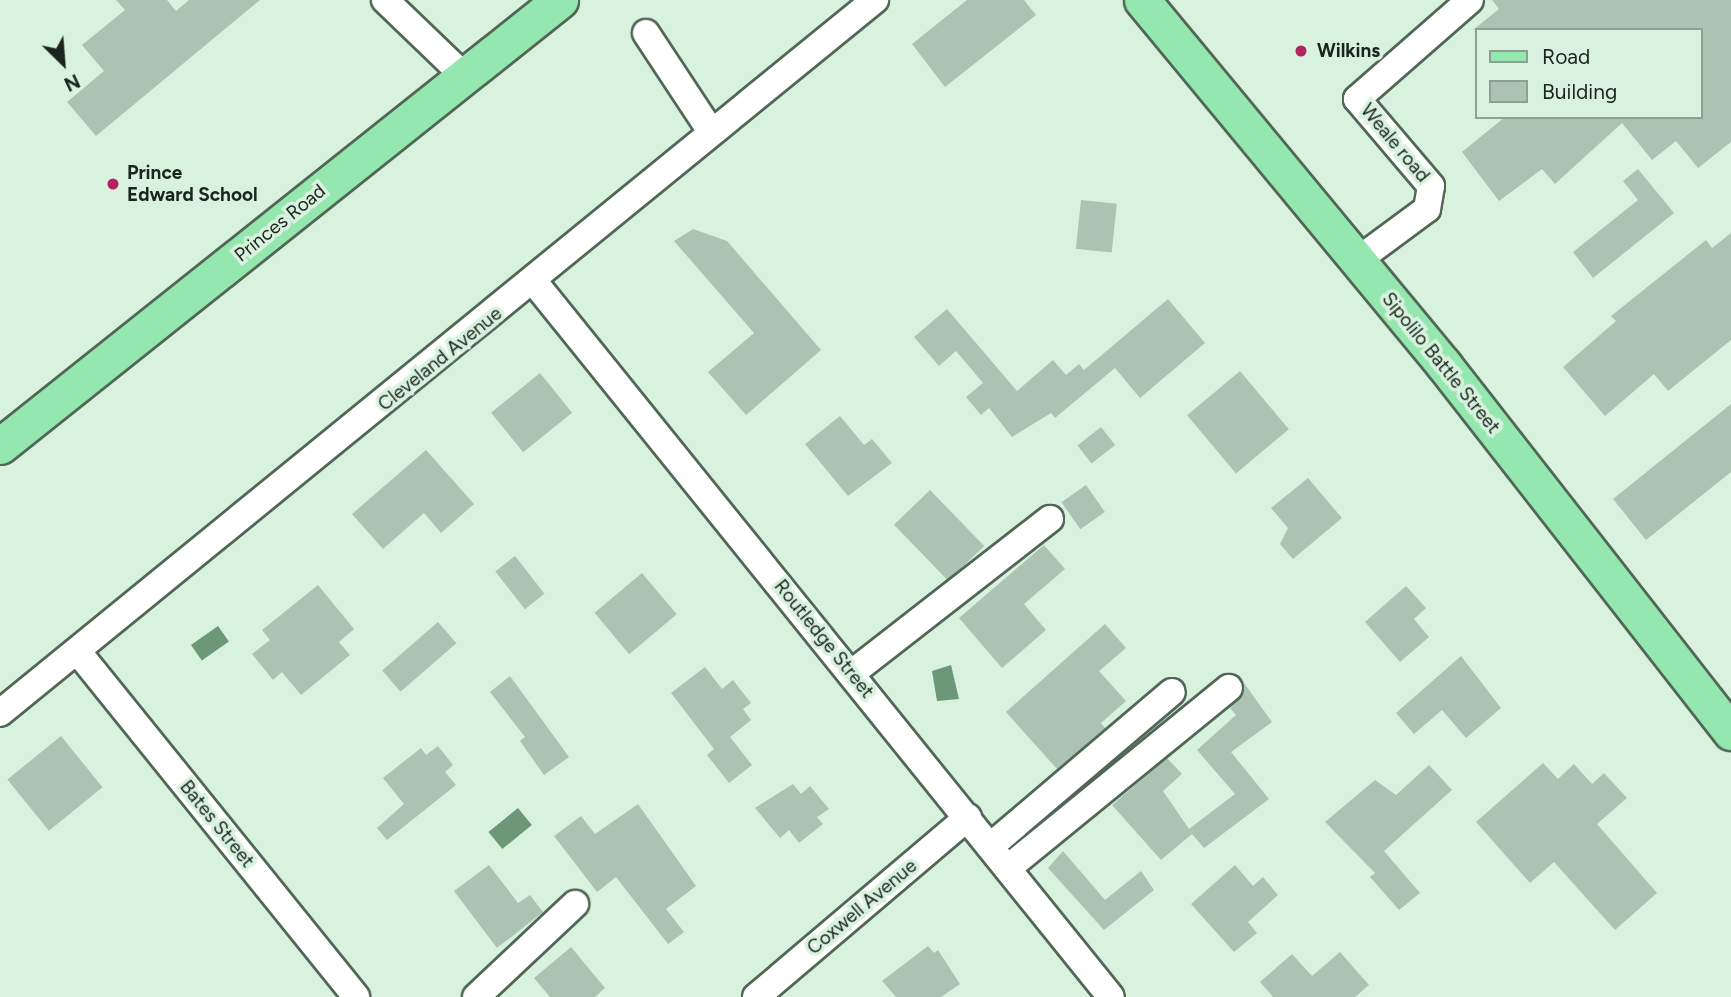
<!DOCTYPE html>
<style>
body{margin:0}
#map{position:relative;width:1731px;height:997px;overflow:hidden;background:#d9f2de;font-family:Figtree,sans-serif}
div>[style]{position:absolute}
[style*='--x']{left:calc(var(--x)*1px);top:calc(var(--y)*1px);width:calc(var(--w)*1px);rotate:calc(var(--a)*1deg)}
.water>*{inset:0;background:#6d9877;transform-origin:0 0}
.building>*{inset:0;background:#abc3b0;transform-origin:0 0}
.roads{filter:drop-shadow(2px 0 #516756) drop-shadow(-2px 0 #516756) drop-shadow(0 2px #516756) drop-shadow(0 -2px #516756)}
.minor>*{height:26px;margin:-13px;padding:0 13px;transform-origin:13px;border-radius:13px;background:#fff}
.major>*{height:35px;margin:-17.5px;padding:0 17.5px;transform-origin:17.5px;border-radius:17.5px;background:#95e7b0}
.dots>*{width:19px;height:19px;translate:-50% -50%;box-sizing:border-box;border:4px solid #d9f2de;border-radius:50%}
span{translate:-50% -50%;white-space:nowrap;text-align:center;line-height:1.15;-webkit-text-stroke:7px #d9f2de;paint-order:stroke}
.poi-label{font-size:19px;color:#1b241d;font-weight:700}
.left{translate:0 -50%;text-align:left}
.street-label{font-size:19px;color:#1b241d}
.legend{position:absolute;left:1475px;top:28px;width:228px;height:91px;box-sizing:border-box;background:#d9f2de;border:2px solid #8da091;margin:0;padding:9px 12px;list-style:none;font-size:21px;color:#1b241d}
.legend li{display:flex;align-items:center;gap:14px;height:35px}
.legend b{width:35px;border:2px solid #8da091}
.north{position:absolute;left:28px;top:28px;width:70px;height:70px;-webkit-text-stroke:5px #d9f2de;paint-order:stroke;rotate:155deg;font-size:19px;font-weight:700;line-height:28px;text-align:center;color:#1b241d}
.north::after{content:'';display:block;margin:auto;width:24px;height:32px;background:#1b241d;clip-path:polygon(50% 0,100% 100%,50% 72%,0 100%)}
</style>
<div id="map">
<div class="water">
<div style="left:218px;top:626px;width:19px;height:33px;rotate:55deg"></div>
<div style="clip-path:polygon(951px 665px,959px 699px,937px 701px,932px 671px)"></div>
<div style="left:518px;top:808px;width:22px;height:38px;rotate:51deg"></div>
</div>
<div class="building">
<div style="clip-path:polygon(116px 0,167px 0,176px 11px,189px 0,260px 0,96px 136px,67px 102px,104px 71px,82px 45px,125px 10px)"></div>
<div style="clip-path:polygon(967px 0,1024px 0,1036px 15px,945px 87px,912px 44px)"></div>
<div style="clip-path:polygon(1492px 0,1731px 0,1731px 142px,1698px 168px,1676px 141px,1652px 160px,1622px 123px,1555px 184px,1542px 169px,1499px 201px,1462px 152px,1505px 117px,1701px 117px,1701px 30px,1473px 30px,1499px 9px)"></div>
<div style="clip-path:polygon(1638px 169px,1674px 213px,1593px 278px,1573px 252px,1638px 200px,1623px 181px)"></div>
<div style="left:1081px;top:200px;width:36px;height:49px;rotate:6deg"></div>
<div style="clip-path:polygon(693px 229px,727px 241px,821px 350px,746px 415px,708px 372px,754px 333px,674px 241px)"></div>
<div style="clip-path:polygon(1731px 233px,1731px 340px,1668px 391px,1654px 374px,1605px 416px,1563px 367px,1616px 321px,1611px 316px,1706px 240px,1712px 248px)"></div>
<div style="clip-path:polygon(1168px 299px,1205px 343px,1140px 398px,1115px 368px,1055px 418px,1051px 413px,1012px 437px,989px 408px,981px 415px,966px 397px,983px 383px,956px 351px,939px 366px,914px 337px,947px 309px,1017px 391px,1053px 360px,1066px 375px,1079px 364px,1084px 370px)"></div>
<div style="left:1240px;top:371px;width:76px;height:69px;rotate:50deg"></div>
<div style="left:540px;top:373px;width:51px;height:63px;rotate:51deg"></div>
<div style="clip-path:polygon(1731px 404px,1731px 472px,1646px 540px,1613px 499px)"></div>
<div style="clip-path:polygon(840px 416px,864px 445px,872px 439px,892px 463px,848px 496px,805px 444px)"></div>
<div style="left:1101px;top:427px;width:23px;height:30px;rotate:52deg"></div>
<div style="clip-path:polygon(426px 450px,474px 504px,441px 533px,424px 513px,383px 549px,352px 514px)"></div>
<div style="clip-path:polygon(1308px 478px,1342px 518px,1293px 559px,1280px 544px,1288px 528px,1271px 508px)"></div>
<div style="left:1086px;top:485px;width:33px;height:30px;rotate:55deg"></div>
<div style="left:930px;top:490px;width:78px;height:50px;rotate:46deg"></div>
<div style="clip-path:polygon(1044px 545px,1065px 569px,1024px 604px,1046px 630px,1002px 668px,959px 618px)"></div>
<div style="left:515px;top:556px;width:48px;height:25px;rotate:52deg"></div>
<div style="left:642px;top:573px;width:54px;height:62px;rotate:50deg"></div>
<div style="clip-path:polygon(318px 585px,354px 629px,339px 642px,350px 655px,301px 695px,282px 672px,273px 680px,252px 654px,270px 640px,262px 630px)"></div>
<div style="clip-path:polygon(1406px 586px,1426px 608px,1414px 619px,1429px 637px,1400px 662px,1365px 622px)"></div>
<div style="left:438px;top:622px;width:28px;height:74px;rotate:49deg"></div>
<div style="clip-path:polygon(1105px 624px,1126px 648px,1099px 671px,1126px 701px,1101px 723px,1105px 728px,1057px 769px,1006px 712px)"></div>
<div style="clip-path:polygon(1461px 656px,1501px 708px,1466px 738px,1442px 710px,1414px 734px,1396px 713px)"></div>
<div style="clip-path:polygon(705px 667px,722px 689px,733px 680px,751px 703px,743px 709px,751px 720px,730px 737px,752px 765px,729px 783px,707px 755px,714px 749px,671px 693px)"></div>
<div style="clip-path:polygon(510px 676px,569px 757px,544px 775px,520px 741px,525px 737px,490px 692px)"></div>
<div style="clip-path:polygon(1244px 683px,1272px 722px,1231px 752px,1269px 799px,1204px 848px,1192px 834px,1161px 860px,1112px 805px,1167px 758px,1182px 774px,1163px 791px,1189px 829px,1235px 794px,1197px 750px,1236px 715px,1230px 708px,1243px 694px)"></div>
<div style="left:61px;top:736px;width:66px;height:69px;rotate:51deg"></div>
<div style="clip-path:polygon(438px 746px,453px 765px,445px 772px,456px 785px,387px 840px,377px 828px,404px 804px,383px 778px,421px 748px,426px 755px)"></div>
<div style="clip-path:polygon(1543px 763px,1558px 779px,1574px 764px,1592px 784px,1604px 773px,1627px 798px,1597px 824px,1657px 893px,1615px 930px,1554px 862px,1530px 883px,1476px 822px)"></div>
<div style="clip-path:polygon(1429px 765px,1452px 790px,1384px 851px,1420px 893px,1399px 910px,1370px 877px,1375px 873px,1325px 822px,1375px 780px,1396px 795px)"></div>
<div style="clip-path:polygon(793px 784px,801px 794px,810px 786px,829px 809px,817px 817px,823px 824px,799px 843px,789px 830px,780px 838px,755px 808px)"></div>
<div style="clip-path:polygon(638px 804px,696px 886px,666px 909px,684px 932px,668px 944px,616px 877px,597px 892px,554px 836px,581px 816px,595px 834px)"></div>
<div style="clip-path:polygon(1063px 851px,1105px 900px,1141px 871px,1154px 890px,1104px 930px,1048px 868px)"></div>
<div style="clip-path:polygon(489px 865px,518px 903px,530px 895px,543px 912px,497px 948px,454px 891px)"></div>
<div style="clip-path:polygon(1235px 865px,1253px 886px,1263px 877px,1278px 895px,1248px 922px,1257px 933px,1234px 952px,1191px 904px)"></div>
<div style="clip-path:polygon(928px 946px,934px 953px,938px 950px,960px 984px,941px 997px,896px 997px,882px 981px)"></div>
<div style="clip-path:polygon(571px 947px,605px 988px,595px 997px,550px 997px,534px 978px)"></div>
<div style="clip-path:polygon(1340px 952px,1369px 985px,1355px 997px,1273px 997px,1260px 982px,1292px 954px,1312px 976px)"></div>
</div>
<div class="roads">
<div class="minor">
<div style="--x:385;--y:0;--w:111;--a:43.9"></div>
<div style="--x:646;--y:33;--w:116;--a:56.6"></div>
<div style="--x:1358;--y:260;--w:86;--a:-36.5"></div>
<div style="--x:1427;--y:209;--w:23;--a:-80"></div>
<div style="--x:1431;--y:186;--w:114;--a:-130.4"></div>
<div style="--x:1357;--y:99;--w:150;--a:-41.2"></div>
<div style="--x:535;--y:283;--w:917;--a:51.11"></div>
<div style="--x:78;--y:652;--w:443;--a:51.1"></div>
<div style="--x:852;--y:673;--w:251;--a:-37.9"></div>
<div style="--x:0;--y:713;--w:1129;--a:-39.18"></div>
<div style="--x:992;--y:845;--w:236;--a:-40.4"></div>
<div style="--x:1008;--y:868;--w:285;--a:-39.2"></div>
<div style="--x:476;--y:997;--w:136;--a:-43.2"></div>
<div style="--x:756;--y:997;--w:278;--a:-40.3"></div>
</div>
<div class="major">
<div style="--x:1142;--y:0;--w:474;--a:50.4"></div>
<div style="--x:1444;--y:365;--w:466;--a:52"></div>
<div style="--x:0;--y:446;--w:716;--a:-38.53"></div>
</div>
</div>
<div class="dots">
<div style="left:1301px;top:51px;background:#b12460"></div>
<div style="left:113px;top:184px;background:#b12460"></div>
</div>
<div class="poi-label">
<span class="left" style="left:1317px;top:51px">Wilkins</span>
<span class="left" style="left:127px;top:184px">Prince<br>Edward School</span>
</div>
<div class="street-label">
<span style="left:1395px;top:143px;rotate:50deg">Weale road</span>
<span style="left:280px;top:223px;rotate:-39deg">Princes Road</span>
<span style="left:440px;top:359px;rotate:-39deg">Cleveland Avenue</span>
<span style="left:1441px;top:363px;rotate:51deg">Sipolilo Battle Street</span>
<span style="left:824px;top:639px;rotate:51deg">Routledge Street</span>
<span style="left:217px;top:824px;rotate:51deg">Bates Street</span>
<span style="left:862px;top:907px;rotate:-40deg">Coxwell Avenue</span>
</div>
<ul class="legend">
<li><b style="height:9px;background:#95e7b0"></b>Road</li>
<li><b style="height:19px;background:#abc3b0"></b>Building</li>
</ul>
<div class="north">N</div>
</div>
